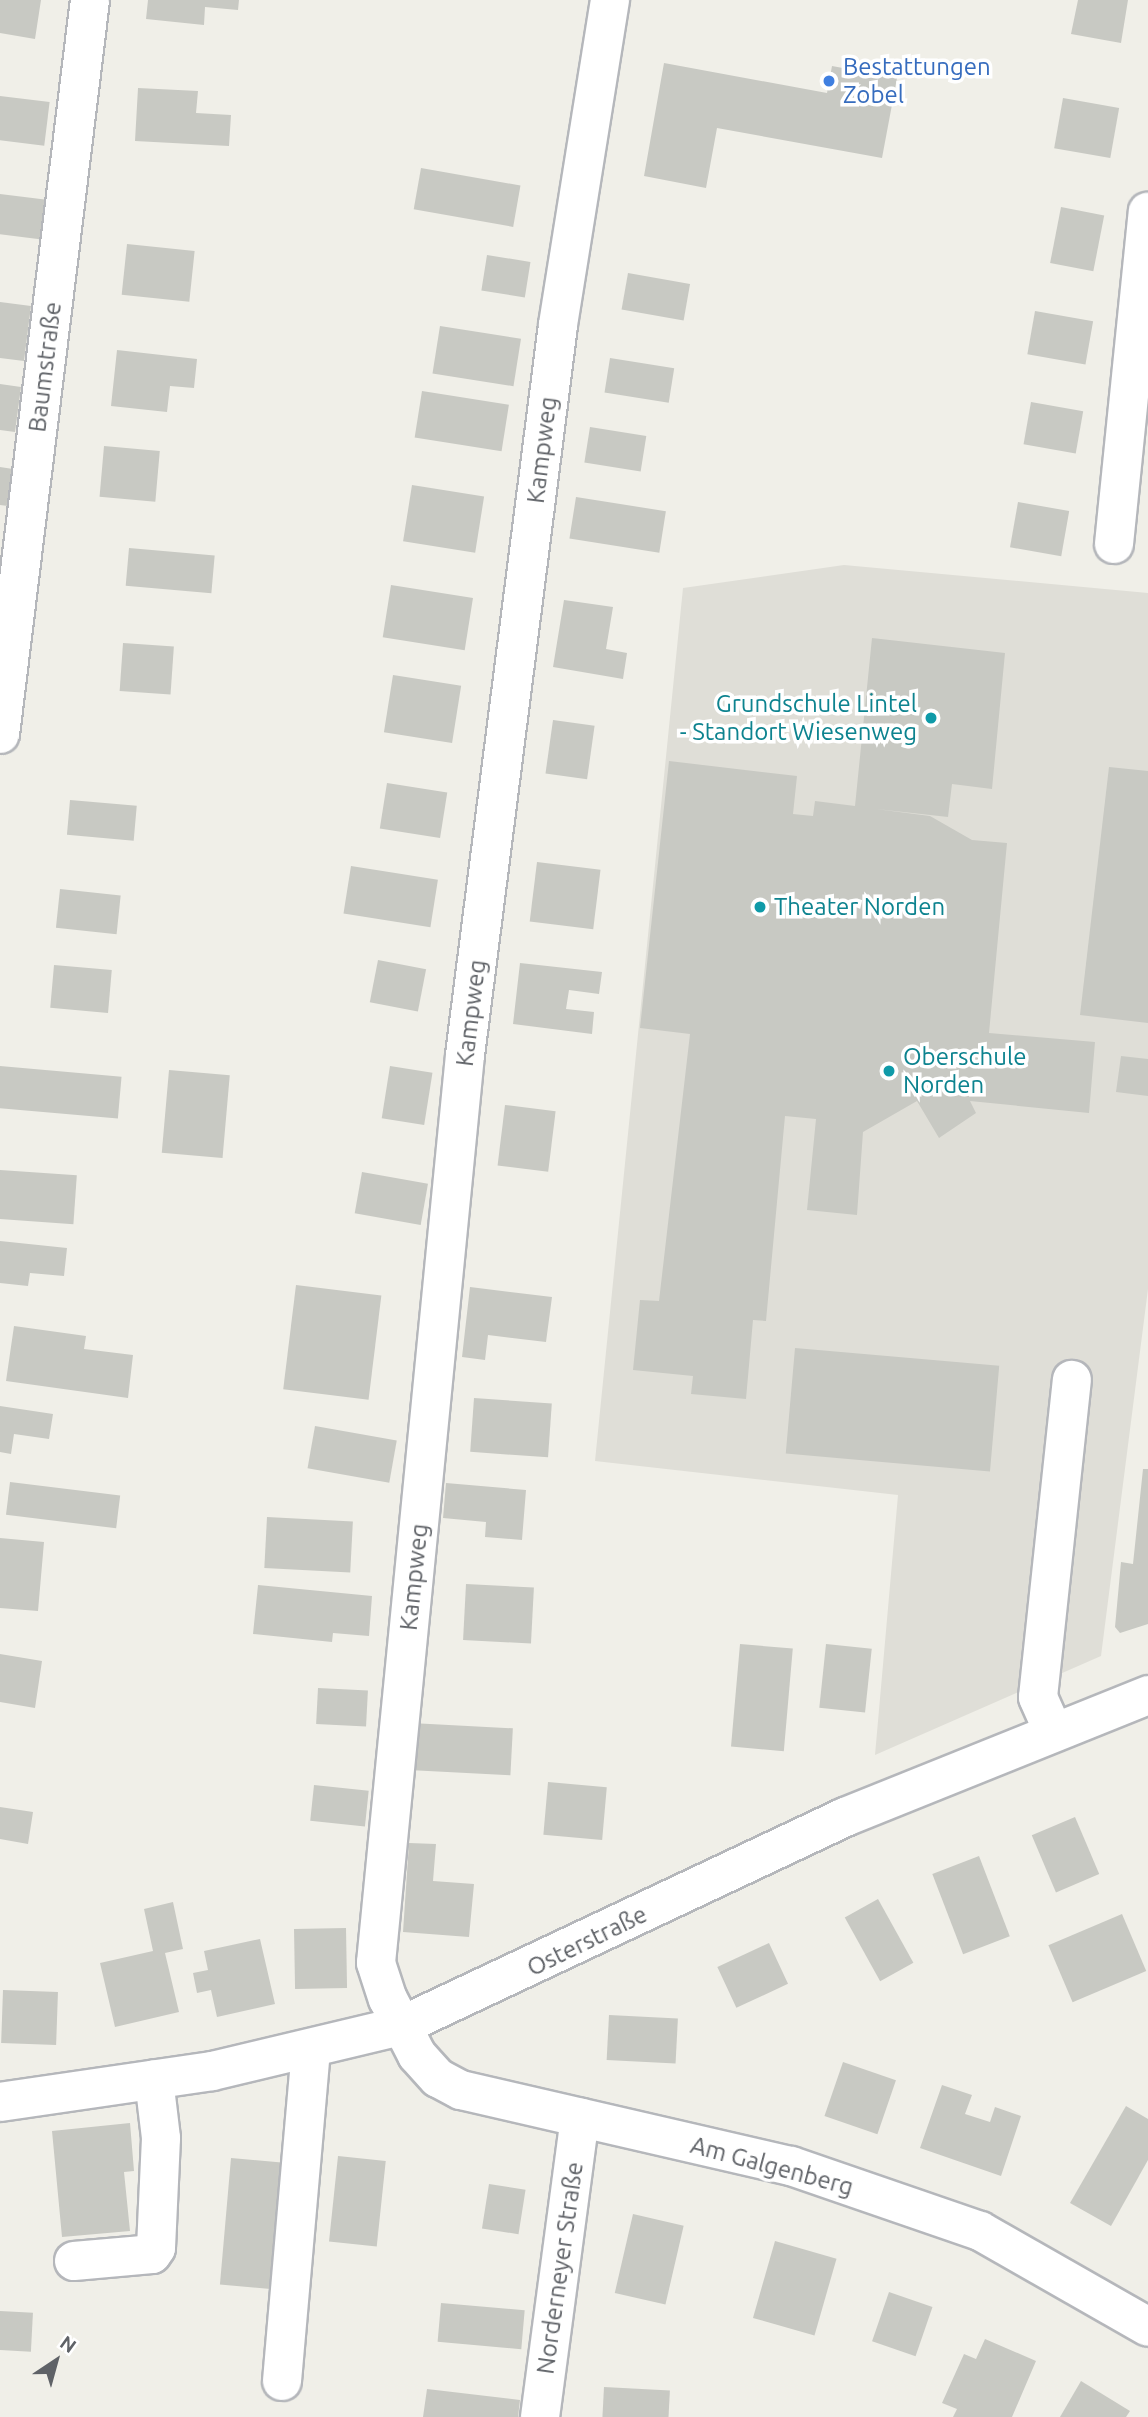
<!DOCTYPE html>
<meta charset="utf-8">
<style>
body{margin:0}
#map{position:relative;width:1148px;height:2417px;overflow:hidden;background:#f0efe8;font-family:Ubuntu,sans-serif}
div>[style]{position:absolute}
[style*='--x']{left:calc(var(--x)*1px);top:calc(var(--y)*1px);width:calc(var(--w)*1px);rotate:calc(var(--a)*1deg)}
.education>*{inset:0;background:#dfded7}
.building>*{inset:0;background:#c8c9c3;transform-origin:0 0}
.roads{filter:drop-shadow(2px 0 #b5b7bb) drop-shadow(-2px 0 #b5b7bb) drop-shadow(0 2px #b5b7bb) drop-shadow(0 -2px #b5b7bb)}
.minor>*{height:38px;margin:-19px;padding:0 19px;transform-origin:19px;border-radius:19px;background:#fff}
.dots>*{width:19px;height:19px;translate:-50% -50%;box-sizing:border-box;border:4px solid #fff;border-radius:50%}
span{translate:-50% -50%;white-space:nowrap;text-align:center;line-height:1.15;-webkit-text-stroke:7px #fff;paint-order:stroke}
.shop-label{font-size:24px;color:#366cbe}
.left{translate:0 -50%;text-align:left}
.street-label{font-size:24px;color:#5f6267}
.culture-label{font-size:24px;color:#0d838f}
.right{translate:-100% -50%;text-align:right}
.north{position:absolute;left:21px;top:2326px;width:70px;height:70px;-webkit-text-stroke:5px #fff;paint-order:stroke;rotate:36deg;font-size:19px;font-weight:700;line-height:28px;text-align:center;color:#5f6267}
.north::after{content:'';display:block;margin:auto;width:24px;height:32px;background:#5f6267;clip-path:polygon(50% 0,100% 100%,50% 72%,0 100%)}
</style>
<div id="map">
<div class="education">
<div style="clip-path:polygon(844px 565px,1148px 593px,1148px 1289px,1101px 1656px,875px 1755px,898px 1495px,595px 1461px,683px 588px)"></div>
</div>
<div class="building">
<div style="clip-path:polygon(0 0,41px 0,35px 39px,0 33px)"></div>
<div style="clip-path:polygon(148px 0,239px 0,238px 10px,205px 7px,204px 25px,146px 19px)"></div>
<div style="clip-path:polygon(1078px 0,1128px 0,1121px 43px,1071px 34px)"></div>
<div style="clip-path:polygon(664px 63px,827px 93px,832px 66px,897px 78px,882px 158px,717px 128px,706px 188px,644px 176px)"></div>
<div style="clip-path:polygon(138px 88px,198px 91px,196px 113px,231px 115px,229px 146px,135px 141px)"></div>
<div style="left:0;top:96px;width:50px;height:44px;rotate:7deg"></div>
<div style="left:1063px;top:98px;width:57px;height:51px;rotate:10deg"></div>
<div style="left:421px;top:168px;width:101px;height:42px;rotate:10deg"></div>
<div style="left:0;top:194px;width:47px;height:40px;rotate:7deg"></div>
<div style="left:1061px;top:207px;width:44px;height:57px;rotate:11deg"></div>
<div style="left:127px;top:244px;width:68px;height:51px;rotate:6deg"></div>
<div style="left:487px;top:255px;width:44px;height:36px;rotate:9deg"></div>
<div style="left:628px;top:273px;width:63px;height:37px;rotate:10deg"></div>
<div style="clip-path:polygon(0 302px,31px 306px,24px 361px,0 358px)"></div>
<div style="left:1035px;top:311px;width:59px;height:44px;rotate:10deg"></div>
<div style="left:440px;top:326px;width:82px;height:48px;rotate:9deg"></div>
<div style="clip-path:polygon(117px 350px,197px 359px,194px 388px,170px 386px,167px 412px,111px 406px)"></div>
<div style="left:610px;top:358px;width:65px;height:35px;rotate:9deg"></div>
<div style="clip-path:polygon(0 384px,21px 387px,15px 432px,0 430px)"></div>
<div style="left:422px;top:391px;width:88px;height:47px;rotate:9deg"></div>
<div style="left:1031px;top:402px;width:53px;height:43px;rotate:10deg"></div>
<div style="left:590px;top:427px;width:57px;height:36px;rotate:9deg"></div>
<div style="left:104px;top:446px;width:56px;height:51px;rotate:5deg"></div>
<div style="clip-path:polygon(0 467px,13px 469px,8px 506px,0 505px)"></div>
<div style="left:412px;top:485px;width:73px;height:57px;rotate:9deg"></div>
<div style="left:576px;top:497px;width:91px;height:42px;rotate:9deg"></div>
<div style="left:1018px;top:502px;width:52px;height:46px;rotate:10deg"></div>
<div style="left:129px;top:548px;width:86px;height:38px;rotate:5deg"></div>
<div style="left:391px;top:585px;width:83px;height:53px;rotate:9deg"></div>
<div style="clip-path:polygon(564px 600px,613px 607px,606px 649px,627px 653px,623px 679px,553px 667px)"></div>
<div style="clip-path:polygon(872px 638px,1005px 653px,992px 789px,952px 784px,948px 817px,876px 809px,930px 816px,972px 840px,1007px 843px,989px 1033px,1095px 1042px,1089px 1113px,970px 1101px,976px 1113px,939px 1138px,917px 1101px,863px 1132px,857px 1215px,807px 1210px,816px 1119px,785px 1116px,766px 1321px,753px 1320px,746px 1399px,691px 1394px,693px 1376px,633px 1370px,640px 1300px,659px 1301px,690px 1034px,640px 1028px,669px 761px,797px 776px,793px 814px,813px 816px,815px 801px,855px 806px)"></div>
<div style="left:123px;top:643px;width:51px;height:48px;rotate:4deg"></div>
<div style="left:393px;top:675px;width:69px;height:58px;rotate:9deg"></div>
<div style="left:553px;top:720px;width:42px;height:54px;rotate:8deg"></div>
<div style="clip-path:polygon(1109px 767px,1148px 771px,1148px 1023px,1080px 1015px)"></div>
<div style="left:387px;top:783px;width:61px;height:46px;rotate:9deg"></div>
<div style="left:70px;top:800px;width:67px;height:35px;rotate:5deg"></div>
<div style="left:537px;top:862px;width:64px;height:60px;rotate:7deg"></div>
<div style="left:351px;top:866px;width:88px;height:48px;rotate:9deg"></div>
<div style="left:60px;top:889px;width:61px;height:39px;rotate:6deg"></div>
<div style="left:378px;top:960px;width:49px;height:43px;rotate:11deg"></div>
<div style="clip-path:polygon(520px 963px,602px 972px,599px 994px,569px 990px,566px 1009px,594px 1012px,592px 1034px,513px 1024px)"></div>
<div style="left:54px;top:965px;width:58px;height:43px;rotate:5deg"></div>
<div style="clip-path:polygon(1121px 1056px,1148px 1059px,1148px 1096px,1116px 1092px)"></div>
<div style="left:0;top:1066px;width:122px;height:42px;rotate:5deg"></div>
<div style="left:390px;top:1066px;width:43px;height:53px;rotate:9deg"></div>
<div style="left:169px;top:1070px;width:61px;height:83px;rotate:5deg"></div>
<div style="left:505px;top:1105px;width:51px;height:61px;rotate:7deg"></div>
<div style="left:0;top:1170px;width:77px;height:49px;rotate:4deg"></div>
<div style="left:362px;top:1172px;width:67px;height:42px;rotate:10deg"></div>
<div style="clip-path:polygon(0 1241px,67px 1248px,64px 1276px,30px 1273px,28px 1286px,0 1283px)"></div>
<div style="left:296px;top:1285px;width:86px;height:105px;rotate:7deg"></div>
<div style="clip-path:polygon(470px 1287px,552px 1297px,546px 1342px,488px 1335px,485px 1360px,462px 1357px)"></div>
<div style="clip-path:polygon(14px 1326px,86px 1336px,84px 1349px,133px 1355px,128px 1398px,6px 1381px)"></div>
<div style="left:795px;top:1348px;width:205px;height:106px;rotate:5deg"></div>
<div style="left:474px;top:1398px;width:78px;height:54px;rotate:4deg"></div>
<div style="clip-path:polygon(0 1406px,53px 1414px,49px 1439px,14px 1434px,11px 1454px,0 1452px)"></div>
<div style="left:315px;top:1426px;width:83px;height:43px;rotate:10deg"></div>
<div style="clip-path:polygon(1143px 1469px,1148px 1469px,1148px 1624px,1120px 1633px,1115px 1627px,1121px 1562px,1133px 1564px)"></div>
<div style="left:10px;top:1482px;width:111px;height:33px;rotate:7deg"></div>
<div style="clip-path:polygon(446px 1483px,526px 1490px,522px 1540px,485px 1537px,486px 1522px,443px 1518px)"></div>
<div style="left:267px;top:1517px;width:86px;height:51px;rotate:3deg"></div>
<div style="clip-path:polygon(0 1538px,44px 1542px,38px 1611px,0 1608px)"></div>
<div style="left:466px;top:1584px;width:68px;height:56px;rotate:3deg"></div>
<div style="clip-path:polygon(258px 1585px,372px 1596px,369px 1636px,333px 1633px,332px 1642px,253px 1634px)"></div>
<div style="left:740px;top:1644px;width:53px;height:103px;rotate:5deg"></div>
<div style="left:826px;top:1644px;width:46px;height:64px;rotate:6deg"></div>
<div style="clip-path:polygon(0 1654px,42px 1661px,35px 1708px,0 1702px)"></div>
<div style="left:318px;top:1688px;width:50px;height:36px;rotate:3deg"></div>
<div style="left:411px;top:1723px;width:102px;height:47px;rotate:3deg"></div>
<div style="left:548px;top:1782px;width:59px;height:53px;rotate:5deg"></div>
<div style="left:314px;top:1785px;width:55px;height:36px;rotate:6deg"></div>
<div style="clip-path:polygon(0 1807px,33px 1812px,28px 1844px,0 1839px)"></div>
<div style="left:1075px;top:1817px;width:62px;height:47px;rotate:67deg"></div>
<div style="clip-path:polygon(409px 1843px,436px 1844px,433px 1881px,474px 1884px,469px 1937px,403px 1932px)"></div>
<div style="left:979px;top:1856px;width:86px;height:50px;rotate:69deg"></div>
<div style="left:878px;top:1899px;width:73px;height:38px;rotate:61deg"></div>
<div style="clip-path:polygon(173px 1902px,183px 1949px,165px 1953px,179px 2012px,115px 2027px,100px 1963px,153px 1951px,144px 1909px)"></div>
<div style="left:1122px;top:1914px;width:62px;height:80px;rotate:67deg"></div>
<div style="left:346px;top:1928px;width:60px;height:52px;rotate:89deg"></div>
<div style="clip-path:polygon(260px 1939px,275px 2004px,217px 2017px,211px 1990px,197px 1993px,193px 1973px,208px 1970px,204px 1951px)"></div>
<div style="left:769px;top:1943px;width:45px;height:57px;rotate:65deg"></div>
<div style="left:3px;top:1990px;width:55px;height:53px;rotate:2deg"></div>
<div style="left:609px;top:2015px;width:69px;height:45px;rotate:3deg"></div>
<div style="left:843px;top:2062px;width:56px;height:57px;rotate:19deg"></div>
<div style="clip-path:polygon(942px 2085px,972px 2095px,965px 2114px,990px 2122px,995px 2107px,1021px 2116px,1001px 2176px,920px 2148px)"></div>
<div style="clip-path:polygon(1126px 2106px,1148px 2119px,1148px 2160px,1111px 2226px,1070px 2203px)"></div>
<div style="clip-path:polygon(130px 2123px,134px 2171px,124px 2172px,130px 2231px,62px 2237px,52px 2131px)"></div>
<div style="left:338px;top:2156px;width:48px;height:86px;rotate:6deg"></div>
<div style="left:231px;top:2158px;width:59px;height:127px;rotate:5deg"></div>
<div style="left:489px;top:2184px;width:37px;height:45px;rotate:9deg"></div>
<div style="left:633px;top:2214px;width:52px;height:81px;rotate:13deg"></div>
<div style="left:775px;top:2241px;width:64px;height:80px;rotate:16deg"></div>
<div style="left:889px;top:2292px;width:46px;height:52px;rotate:19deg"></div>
<div style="left:441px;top:2303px;width:84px;height:39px;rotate:5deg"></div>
<div style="left:0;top:2311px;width:33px;height:39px;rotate:3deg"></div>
<div style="clip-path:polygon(985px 2339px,1036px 2361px,1012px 2417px,953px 2417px,957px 2409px,942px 2403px,964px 2354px,976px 2359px)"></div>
<div style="clip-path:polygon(1081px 2381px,1130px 2411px,1126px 2417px,1060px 2417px)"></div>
<div style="left:604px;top:2387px;width:66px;height:30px;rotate:3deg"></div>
<div style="clip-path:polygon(427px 2389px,520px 2400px,518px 2417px,423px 2417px)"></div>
</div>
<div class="roads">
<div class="minor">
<div style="--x:610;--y:0;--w:329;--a:99.1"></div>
<div style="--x:558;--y:325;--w:736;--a:97.26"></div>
<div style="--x:465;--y:1055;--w:912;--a:95.6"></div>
<div style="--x:376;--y:1963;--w:38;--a:72"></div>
<div style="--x:388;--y:1999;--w:63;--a:62.6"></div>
<div style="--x:417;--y:2055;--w:31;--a:48"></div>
<div style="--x:438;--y:2078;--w:26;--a:28"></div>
<div style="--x:461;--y:2090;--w:339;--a:13"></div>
<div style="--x:791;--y:2166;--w:200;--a:19"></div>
<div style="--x:980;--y:2231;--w:193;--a:29.7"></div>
<div style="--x:1114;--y:544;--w:334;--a:-84.2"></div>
<div style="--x:0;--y:734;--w:739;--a:-83.01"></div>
<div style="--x:1053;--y:1731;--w:37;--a:-114"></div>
<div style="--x:1038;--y:1697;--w:319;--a:-83.9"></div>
<div style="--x:0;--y:2102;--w:214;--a:-8.3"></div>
<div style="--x:212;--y:2071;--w:194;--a:-13.4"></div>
<div style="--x:401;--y:2026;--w:491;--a:-25.2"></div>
<div style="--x:845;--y:1817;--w:327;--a:-21.9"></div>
<div style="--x:74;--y:2261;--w:78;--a:-5.1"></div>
<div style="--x:152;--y:2254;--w:7;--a:-56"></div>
<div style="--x:156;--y:2248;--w:110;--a:-87.4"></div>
<div style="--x:161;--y:2138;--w:59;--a:-96.8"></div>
<div style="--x:282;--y:2381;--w:332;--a:-85"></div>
<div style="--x:540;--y:2417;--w:302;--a:-82.4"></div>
</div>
</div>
<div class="dots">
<div style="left:829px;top:81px;background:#3f7fe0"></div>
<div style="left:931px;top:718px;background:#0f9aa8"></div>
<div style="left:760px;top:907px;background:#0f9aa8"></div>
<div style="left:889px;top:1071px;background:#0f9aa8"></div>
</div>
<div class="shop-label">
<span class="left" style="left:843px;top:81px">Bestattungen<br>Zobel</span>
</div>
<div class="street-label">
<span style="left:45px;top:367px;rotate:-83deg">Baumstraße</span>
<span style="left:542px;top:450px;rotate:-83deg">Kampweg</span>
<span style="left:471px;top:1013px;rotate:-83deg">Kampweg</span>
<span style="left:414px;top:1577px;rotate:-84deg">Kampweg</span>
<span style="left:587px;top:1941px;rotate:-26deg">Osterstraße</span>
<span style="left:772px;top:2166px;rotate:15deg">Am Galgenberg</span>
<span style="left:560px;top:2268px;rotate:-82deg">Norderneyer Straße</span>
</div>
<div class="culture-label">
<span class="right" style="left:917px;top:718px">Grundschule Lintel<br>- Standort Wiesenweg</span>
<span class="left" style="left:774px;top:907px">Theater Norden</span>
<span class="left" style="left:903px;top:1071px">Oberschule<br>Norden</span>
</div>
<div class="north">N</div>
</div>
